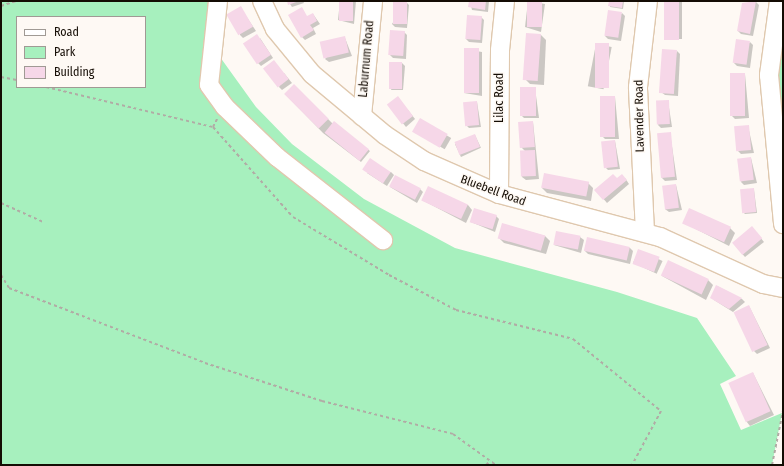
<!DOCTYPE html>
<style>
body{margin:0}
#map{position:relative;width:784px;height:466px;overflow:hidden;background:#fef9f4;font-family:"Fira Sans Condensed",sans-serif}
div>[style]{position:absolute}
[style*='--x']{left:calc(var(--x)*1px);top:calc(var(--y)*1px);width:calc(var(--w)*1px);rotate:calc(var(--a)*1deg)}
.green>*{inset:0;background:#a7f0be}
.shadow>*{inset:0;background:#0003;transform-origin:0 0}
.building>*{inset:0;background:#f6d7e8;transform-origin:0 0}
.path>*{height:2px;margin-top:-1px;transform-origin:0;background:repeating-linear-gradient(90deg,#b1aba5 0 3px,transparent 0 6px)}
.roads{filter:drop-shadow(1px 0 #dfc8ae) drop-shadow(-1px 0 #dfc8ae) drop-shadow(0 1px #dfc8ae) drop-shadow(0 -1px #dfc8ae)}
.minor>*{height:18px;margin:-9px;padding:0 9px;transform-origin:9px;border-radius:9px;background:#fff}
span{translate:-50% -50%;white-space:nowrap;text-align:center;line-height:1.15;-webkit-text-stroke:3px #fef9f4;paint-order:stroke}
.street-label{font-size:12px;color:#140c04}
.frame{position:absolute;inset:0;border:2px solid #140c04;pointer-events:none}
.legend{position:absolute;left:16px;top:16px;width:130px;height:72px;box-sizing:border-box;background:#fef9f4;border:1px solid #a09a94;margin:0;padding:5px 7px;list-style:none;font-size:12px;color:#140c04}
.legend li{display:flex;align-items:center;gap:8px;height:20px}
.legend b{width:20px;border:1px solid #a09a94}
</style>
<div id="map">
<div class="green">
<div style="clip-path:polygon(evenodd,1px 1px,224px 1px,220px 57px,256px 107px,292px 144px,364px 199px,455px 248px,617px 292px,697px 318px,736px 376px,720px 384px,741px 430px,782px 413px,772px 465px,1px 465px,1px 1px,17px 17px,145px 17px,145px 87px,17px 87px,17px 17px)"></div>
<div style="clip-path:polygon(783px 34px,783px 169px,777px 82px)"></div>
</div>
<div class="shadow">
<div style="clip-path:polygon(288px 1px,303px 1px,304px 3px,292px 7px)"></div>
<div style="clip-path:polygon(340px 1px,356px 1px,354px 24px,338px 20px)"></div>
<div style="clip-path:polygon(470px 1px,489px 1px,488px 12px,472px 10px)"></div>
<div style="clip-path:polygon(528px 1px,545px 4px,541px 32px,525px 27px)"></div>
<div style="clip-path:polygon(610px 1px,624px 1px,623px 9px,610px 7px)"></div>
<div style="left:665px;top:1px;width:17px;height:38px"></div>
<div style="clip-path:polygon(406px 2px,409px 5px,407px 28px,395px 27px,392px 24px)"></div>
<div style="clip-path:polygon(756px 2px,759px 5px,753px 36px,741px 34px,738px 31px,743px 4px)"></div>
<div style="clip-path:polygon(240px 7px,256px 31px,243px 38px,240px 35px)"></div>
<div style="clip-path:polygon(622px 13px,625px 16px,621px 41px,608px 39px,605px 36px)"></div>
<div style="clip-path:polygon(313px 14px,320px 24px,313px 28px,316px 34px,305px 40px,302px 37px,307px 18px)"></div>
<div style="clip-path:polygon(481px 17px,484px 20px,482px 43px,469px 42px,466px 39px)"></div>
<div style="clip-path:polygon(404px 32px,407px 35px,406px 59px,393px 58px,390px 55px)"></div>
<div style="clip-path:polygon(527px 34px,541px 35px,546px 40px,544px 85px,530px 84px,525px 79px)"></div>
<div style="clip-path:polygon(260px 38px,273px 58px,261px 66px,258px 63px)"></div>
<div style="clip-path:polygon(345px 38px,352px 56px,329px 62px,325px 59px)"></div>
<div style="clip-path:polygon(750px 42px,753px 45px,750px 68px,737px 66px,734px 63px)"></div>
<div style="left:596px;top:44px;width:16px;height:43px;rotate:11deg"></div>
<div style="clip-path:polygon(465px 49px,482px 52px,482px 96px,464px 93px)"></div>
<div style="clip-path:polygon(677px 51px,680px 54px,678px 96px,665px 95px,661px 92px)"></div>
<div style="clip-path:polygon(402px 63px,405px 66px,403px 90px,391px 90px)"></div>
<div style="clip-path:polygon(284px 73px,292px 83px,282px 90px,279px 87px)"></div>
<div style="clip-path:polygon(745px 74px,749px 118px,735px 119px,732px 116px)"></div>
<div style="clip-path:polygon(294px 85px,333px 124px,370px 151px,361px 162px,323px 133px,285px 94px)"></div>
<div style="clip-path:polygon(535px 88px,539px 118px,524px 118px,521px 115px)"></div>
<div style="clip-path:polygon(615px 97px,619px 139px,605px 139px,602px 136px)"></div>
<div style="clip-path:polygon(668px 101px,672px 127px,661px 128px,658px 125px)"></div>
<div style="clip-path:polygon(477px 102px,481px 127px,469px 128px,466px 125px)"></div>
<div style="clip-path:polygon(388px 105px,408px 110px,415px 119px,406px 127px)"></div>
<div style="left:420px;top:120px;width:36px;height:13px;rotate:30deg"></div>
<div style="clip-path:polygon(533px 122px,539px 179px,526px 180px,522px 177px,525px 151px,521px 147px)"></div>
<div style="clip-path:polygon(748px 126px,754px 153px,741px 154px,738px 151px)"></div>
<div style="clip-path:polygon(670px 133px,677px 180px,665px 181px,662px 178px)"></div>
<div style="left:475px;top:135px;width:14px;height:22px;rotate:65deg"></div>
<div style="clip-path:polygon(615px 141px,620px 169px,608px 170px,605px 167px)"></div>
<div style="clip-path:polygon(751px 158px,757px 183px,744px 185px,741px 182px)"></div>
<div style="clip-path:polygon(391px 172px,394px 175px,387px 186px,367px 173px)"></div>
<div style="clip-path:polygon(625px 178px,629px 184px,607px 203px,596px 190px)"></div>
<div style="clip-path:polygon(588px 183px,593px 188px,591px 201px,547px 193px,542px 188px)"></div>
<div style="clip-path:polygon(676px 185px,682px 210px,669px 212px,665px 209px)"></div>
<div style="clip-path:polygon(390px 187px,420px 189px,423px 192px,417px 203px)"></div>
<div style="clip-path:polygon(754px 190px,757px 213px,745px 214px,744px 213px)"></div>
<div style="clip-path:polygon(422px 200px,468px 205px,472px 210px,466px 223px)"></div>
<div style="clip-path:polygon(496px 216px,499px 219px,495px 232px,471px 222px)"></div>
<div style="clip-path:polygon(684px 223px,730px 228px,735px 233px,729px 246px)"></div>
<div style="clip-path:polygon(503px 224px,545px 236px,550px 241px,546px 254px,504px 243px,499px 238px)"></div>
<div style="clip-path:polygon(755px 231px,764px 242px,745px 257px,733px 243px)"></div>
<div style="clip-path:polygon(580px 237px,584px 240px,581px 253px,554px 245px)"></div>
<div style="clip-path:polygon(588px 238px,630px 248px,633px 251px,630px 264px,588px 254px,585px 251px)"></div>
<div style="left:639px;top:250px;width:26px;height:14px;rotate:25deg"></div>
<div style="clip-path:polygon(662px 276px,708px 280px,713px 285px,706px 300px)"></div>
<div style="clip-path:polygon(717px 286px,742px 299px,745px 302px,733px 312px,714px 300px)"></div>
<div style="clip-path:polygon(749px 306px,770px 348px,757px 354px,754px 351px)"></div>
<div style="clip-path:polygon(753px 373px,774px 415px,750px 426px,746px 421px)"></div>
</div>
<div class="building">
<div style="clip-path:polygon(287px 1px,299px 1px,288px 5px)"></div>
<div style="left:339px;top:1px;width:14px;height:20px"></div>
<div style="left:393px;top:1px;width:14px;height:23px"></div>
<div style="clip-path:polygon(469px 1px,486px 1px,485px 10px,468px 7px)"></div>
<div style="left:527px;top:1px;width:15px;height:26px"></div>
<div style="clip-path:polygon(609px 1px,623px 1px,622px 8px,608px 6px)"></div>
<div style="left:664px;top:1px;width:15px;height:39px"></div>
<div style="clip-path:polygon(756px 1px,750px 34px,737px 31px,742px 3px)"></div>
<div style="left:241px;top:6px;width:24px;height:17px;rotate:60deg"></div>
<div style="clip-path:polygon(302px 7px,307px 16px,313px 13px,317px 21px,310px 25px,314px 30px,301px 38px,288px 15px)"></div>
<div style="left:608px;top:10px;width:14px;height:26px;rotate:8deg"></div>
<div style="left:467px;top:15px;width:15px;height:24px;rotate:4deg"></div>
<div style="left:390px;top:30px;width:15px;height:25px;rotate:4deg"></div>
<div style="left:526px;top:33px;width:15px;height:47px;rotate:4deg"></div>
<div style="left:257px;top:34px;width:25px;height:17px;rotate:56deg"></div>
<div style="left:345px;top:36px;width:17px;height:26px;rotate:77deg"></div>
<div style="left:736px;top:39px;width:14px;height:24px;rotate:8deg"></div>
<div style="left:595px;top:43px;width:14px;height:45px"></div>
<div style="left:464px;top:48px;width:15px;height:45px"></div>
<div style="left:662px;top:49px;width:15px;height:44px;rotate:4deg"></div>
<div style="left:274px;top:60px;width:24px;height:14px;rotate:52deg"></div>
<div style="left:389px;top:62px;width:13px;height:27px"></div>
<div style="left:730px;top:73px;width:15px;height:43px"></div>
<div style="left:294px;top:84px;width:49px;height:14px;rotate:45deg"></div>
<div style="left:520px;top:87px;width:16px;height:29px"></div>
<div style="left:398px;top:96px;width:25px;height:14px;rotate:53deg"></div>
<div style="left:600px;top:96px;width:15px;height:41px"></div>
<div style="left:669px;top:100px;width:24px;height:13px;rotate:88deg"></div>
<div style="left:477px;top:101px;width:24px;height:14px;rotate:85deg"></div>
<div style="left:420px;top:118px;width:32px;height:16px;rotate:30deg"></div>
<div style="left:334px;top:121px;width:45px;height:15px;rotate:39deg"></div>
<div style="left:533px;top:121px;width:26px;height:15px;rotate:86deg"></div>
<div style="left:749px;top:125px;width:25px;height:15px;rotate:85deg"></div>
<div style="left:671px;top:132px;width:45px;height:14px;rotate:85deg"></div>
<div style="left:475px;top:134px;width:14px;height:22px;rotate:69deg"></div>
<div style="left:615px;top:140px;width:27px;height:14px;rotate:84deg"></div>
<div style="left:535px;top:150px;width:26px;height:15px;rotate:88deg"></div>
<div style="left:751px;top:157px;width:23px;height:14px;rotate:83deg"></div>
<div style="left:370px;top:158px;width:25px;height:14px;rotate:34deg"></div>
<div style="left:544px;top:173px;width:46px;height:15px;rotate:11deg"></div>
<div style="clip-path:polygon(613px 174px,617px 178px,622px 174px,627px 180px,603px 200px,594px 190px)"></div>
<div style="left:395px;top:175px;width:29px;height:13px;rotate:27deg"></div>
<div style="left:676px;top:184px;width:24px;height:14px;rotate:83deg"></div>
<div style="left:428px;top:186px;width:44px;height:16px;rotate:25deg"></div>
<div style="left:754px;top:188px;width:24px;height:14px;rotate:85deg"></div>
<div style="left:474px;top:208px;width:24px;height:15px;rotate:17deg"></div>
<div style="left:689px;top:208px;width:46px;height:17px;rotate:24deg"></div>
<div style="left:502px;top:223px;width:45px;height:16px;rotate:16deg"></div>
<div style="left:752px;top:226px;width:16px;height:26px;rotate:50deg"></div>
<div style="left:556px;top:231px;width:25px;height:14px;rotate:11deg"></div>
<div style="left:587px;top:237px;width:44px;height:14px;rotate:13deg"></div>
<div style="left:638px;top:249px;width:23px;height:16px;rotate:20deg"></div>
<div style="left:668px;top:260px;width:45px;height:17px;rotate:25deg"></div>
<div style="clip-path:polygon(716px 285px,742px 298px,729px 309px,710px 298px)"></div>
<div style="left:749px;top:305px;width:44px;height:17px;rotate:65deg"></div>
<div style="left:753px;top:372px;width:43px;height:27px;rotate:66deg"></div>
</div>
<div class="path">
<div style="--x:1;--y:6;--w:16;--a:-18"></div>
<div style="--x:1;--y:77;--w:16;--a:11"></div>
<div style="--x:46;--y:87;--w:172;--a:13.5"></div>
<div style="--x:213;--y:127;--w:120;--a:48.4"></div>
<div style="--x:293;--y:217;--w:112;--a:31.1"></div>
<div style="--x:389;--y:275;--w:76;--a:27.6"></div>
<div style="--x:456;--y:310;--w:121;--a:13.9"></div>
<div style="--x:573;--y:339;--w:114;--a:39.3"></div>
<div style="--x:661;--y:411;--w:61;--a:118.2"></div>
<div style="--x:213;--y:127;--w:9;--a:-63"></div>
<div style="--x:1;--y:203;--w:46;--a:24.3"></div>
<div style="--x:1;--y:275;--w:15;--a:58"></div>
<div style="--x:9;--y:288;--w:210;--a:20.9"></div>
<div style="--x:205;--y:363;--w:123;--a:18"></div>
<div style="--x:322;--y:401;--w:135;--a:14.1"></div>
<div style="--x:453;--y:434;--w:53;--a:35.8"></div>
<div style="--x:486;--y:465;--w:6;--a:-45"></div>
<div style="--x:772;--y:465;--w:55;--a:-78.5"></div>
</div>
<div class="roads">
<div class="minor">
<div style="--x:218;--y:1;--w:84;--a:96.1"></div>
<div style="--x:209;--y:85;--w:27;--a:54"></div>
<div style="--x:225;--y:107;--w:72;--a:43.9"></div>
<div style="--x:277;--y:157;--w:135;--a:38.1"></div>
<div style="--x:262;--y:1;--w:31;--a:65"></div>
<div style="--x:275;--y:29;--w:58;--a:50.6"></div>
<div style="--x:312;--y:74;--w:95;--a:39.9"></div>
<div style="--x:385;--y:135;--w:47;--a:33.7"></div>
<div style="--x:424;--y:161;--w:82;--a:23.7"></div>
<div style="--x:499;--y:194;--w:167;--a:15"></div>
<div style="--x:660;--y:237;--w:113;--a:24.5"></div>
<div style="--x:763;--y:284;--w:20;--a:11"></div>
<div style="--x:779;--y:1;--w:75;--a:97.7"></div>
<div style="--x:769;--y:75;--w:150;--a:84.6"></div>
<div style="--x:362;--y:116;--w:116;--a:-84.5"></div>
<div style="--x:499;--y:194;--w:144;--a:-89.6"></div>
<div style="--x:500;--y:50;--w:49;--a:-84.2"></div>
<div style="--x:645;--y:232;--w:145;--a:-92.8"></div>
<div style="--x:638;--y:87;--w:87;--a:-83.4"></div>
</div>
</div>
<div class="street-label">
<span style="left:367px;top:59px;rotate:-85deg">Laburnum Road</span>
<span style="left:500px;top:98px;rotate:-90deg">Lilac Road</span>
<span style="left:640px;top:116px;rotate:-91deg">Lavender Road</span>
<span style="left:493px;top:191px;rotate:20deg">Bluebell Road</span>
</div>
<div class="frame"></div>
<ul class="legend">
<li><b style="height:5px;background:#fff"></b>Road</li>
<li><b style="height:11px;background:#a7f0be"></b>Park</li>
<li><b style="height:11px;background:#f6d7e8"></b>Building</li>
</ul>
</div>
